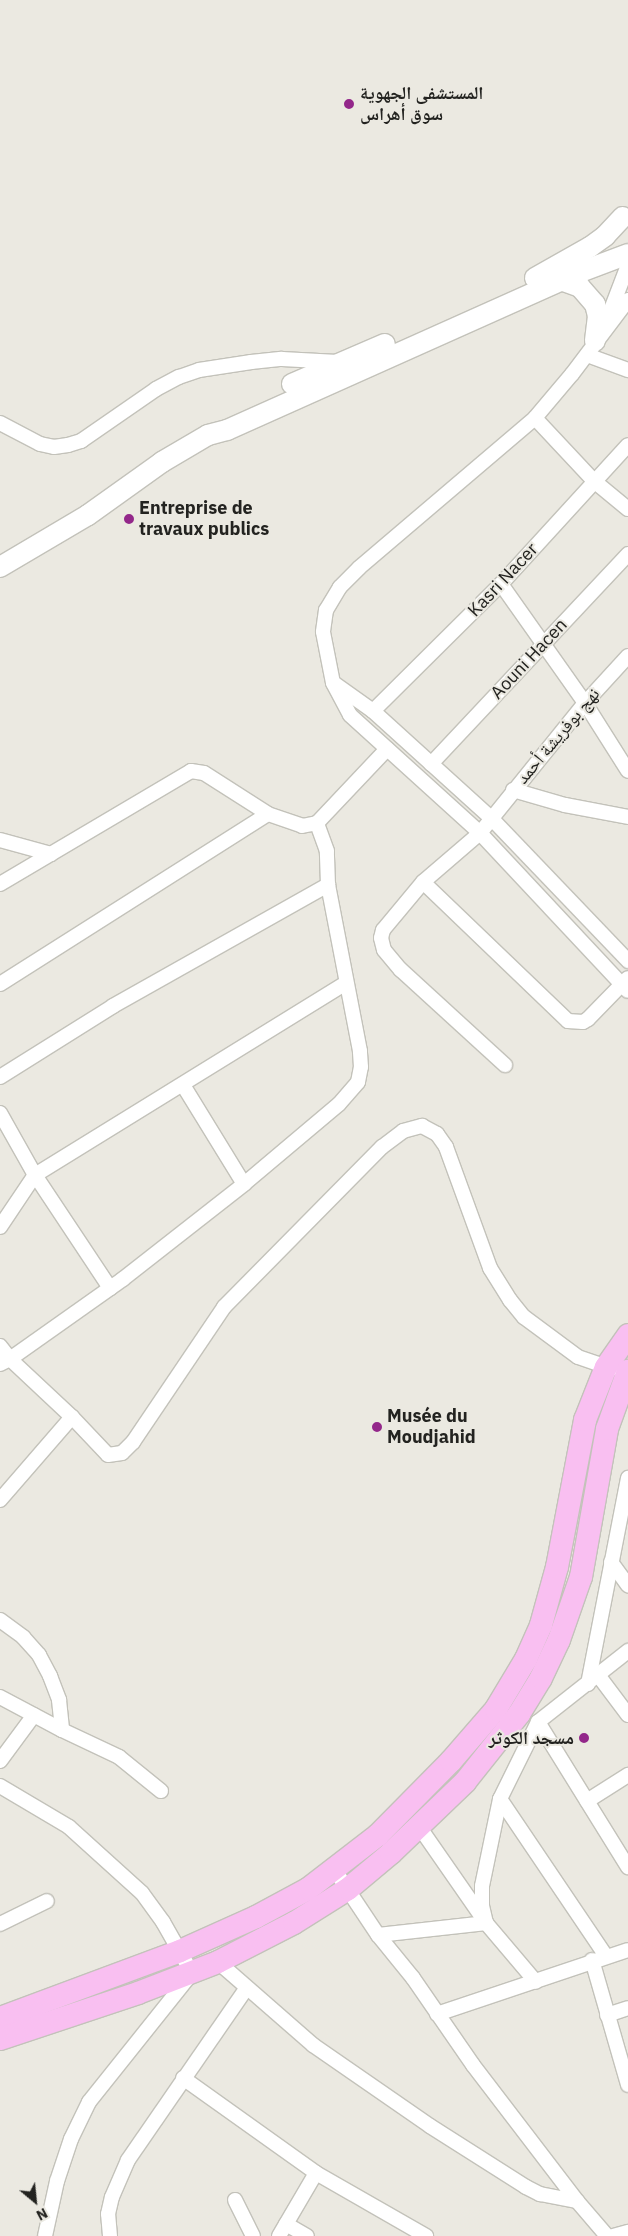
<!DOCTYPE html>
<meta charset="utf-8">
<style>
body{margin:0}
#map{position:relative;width:628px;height:2236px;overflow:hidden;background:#ebe9e1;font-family:"IBM Plex Sans","Noto Naskh Arabic",sans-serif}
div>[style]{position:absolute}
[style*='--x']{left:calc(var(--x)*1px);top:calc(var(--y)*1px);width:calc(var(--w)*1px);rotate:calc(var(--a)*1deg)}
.roads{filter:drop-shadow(1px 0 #c3c2ba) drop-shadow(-1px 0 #c3c2ba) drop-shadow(0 1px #c3c2ba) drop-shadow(0 -1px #c3c2ba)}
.street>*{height:14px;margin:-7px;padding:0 7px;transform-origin:7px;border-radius:7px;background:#fff}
.secondary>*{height:20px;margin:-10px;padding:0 10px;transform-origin:10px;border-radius:10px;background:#fff}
.primary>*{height:22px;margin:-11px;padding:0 11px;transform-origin:11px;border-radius:11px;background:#f9bff1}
.dots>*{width:14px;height:14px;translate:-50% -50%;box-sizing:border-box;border:2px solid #ebe9e1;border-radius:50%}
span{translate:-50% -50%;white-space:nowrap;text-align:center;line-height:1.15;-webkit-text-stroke:4px #ebe9e1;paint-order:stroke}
.poi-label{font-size:18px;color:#232320;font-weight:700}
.left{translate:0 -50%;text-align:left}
.right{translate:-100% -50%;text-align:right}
.street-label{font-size:18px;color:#232320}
.north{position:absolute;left:10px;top:2176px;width:50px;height:50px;-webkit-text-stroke:4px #ebe9e1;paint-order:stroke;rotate:152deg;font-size:14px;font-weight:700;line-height:20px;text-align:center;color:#232320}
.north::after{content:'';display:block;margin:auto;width:18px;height:22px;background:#232320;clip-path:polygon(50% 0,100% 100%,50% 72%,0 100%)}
</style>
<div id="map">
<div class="roads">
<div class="street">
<div style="--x:628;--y:300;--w:93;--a:127.1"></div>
<div style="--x:572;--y:374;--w:57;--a:130.1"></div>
<div style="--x:535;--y:418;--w:231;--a:139.6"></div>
<div style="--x:359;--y:568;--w:27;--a:135"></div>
<div style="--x:340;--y:587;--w:27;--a:121"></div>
<div style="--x:326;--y:610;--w:22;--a:98"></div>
<div style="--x:323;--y:632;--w:52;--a:78.9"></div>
<div style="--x:333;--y:683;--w:36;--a:62"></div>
<div style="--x:350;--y:715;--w:176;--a:42.2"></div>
<div style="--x:480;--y:833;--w:216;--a:46.9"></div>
<div style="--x:607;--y:320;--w:59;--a:-69.1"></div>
<div style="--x:587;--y:355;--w:44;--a:20.1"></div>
<div style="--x:535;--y:418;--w:86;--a:46.9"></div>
<div style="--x:594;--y:481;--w:44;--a:39.5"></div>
<div style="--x:0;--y:423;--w:45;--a:27.7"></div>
<div style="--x:40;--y:444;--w:14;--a:12"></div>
<div style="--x:54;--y:447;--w:14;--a:-8"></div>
<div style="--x:68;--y:445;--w:14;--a:-17"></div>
<div style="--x:81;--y:441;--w:91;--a:-34.7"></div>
<div style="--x:156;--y:389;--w:26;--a:-28"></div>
<div style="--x:179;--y:377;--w:21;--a:-19"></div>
<div style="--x:199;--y:370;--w:53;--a:-8.7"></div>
<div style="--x:251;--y:362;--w:31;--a:-6"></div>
<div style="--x:282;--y:359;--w:56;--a:3.1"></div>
<div style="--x:501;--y:584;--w:146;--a:54.8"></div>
<div style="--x:585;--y:703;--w:80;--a:57.7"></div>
<div style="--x:628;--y:656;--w:64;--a:132.5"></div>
<div style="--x:585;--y:703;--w:167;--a:128.9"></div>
<div style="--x:480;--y:833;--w:75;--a:139.3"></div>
<div style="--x:423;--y:882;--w:201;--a:43.8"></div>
<div style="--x:568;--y:1021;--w:15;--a:4"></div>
<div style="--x:583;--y:1022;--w:6;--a:-31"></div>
<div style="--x:588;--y:1019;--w:57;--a:-45.7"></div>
<div style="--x:335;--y:684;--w:47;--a:35.4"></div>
<div style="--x:373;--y:711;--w:161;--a:42.2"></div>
<div style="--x:492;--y:819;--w:197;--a:46.2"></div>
<div style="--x:373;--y:711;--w:180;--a:-44.8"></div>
<div style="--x:501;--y:584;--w:188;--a:-47.6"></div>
<div style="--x:431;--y:764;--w:288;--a:-46.8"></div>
<div style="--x:513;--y:790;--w:54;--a:16.1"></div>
<div style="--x:565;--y:805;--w:64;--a:10.8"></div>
<div style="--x:0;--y:840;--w:53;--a:15.4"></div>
<div style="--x:423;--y:882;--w:62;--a:129.8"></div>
<div style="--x:383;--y:930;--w:8;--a:104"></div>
<div style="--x:381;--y:938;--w:12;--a:76"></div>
<div style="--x:384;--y:950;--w:26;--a:50"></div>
<div style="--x:401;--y:970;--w:141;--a:42.4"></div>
<div style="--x:0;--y:884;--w:222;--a:-30.6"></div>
<div style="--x:191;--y:771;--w:13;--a:9"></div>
<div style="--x:204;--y:773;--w:76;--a:32.6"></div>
<div style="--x:268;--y:814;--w:36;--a:19"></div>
<div style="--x:302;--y:826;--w:15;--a:-11"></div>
<div style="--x:0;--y:984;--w:317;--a:-32.4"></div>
<div style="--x:0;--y:1077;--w:133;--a:-32.1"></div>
<div style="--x:113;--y:1006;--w:247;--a:-29.4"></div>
<div style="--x:183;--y:1085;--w:116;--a:58.4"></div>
<div style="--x:0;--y:1113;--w:71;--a:60.6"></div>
<div style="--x:35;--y:1175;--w:136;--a:56.4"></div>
<div style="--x:0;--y:1227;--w:63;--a:-56.1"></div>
<div style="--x:35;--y:1175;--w:365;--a:-31.7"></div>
<div style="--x:0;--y:1346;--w:16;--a:52"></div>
<div style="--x:10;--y:1359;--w:85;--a:43.1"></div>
<div style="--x:72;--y:1417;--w:52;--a:46.5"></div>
<div style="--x:108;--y:1455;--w:14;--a:-8"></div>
<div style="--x:122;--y:1453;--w:16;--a:-45"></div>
<div style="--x:133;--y:1442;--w:163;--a:-56"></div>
<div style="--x:224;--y:1307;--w:225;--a:-45.4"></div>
<div style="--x:382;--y:1147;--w:26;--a:-37"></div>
<div style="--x:403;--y:1131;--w:20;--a:-15"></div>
<div style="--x:422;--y:1126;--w:17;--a:28"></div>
<div style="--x:437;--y:1134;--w:16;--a:55"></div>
<div style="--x:446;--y:1147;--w:129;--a:70"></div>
<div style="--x:490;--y:1268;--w:38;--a:58"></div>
<div style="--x:510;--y:1300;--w:22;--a:51"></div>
<div style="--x:524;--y:1317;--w:67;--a:36.5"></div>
<div style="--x:578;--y:1357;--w:36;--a:19"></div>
<div style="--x:0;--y:1364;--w:11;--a:-27"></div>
<div style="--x:10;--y:1359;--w:138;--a:-35.3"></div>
<div style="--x:123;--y:1279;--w:154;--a:-38.1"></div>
<div style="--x:244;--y:1184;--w:124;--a:-40.1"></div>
<div style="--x:339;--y:1104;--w:29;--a:-49"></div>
<div style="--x:358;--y:1082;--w:15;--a:-79"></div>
<div style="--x:361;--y:1067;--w:16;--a:-94"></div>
<div style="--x:360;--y:1051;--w:169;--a:-100.9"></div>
<div style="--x:328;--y:885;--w:34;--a:-92"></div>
<div style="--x:327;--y:851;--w:30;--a:-110"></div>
<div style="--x:317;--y:823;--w:102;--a:-46.6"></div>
<div style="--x:0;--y:1500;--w:110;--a:-49.1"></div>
<div style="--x:611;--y:1562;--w:29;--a:54"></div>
<div style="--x:0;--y:1620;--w:29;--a:36"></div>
<div style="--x:23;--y:1637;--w:24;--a:48"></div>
<div style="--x:39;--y:1655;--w:24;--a:62"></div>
<div style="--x:50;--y:1676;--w:26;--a:69"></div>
<div style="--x:59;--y:1700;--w:30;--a:84"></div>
<div style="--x:62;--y:1730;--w:70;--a:-152"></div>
<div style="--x:598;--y:1675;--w:50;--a:53.1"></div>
<div style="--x:588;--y:1684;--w:210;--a:-79"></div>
<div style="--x:538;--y:1722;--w:171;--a:58.2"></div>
<div style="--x:62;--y:1730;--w:63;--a:25.3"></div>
<div style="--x:119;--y:1757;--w:54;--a:39"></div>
<div style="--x:0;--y:1761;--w:57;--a:-53.5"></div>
<div style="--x:0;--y:1786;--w:80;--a:30.7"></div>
<div style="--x:69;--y:1827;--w:98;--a:42.1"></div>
<div style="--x:142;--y:1893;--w:36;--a:54"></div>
<div style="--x:163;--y:1922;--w:59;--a:60.4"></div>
<div style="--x:192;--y:1973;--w:165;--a:128.6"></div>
<div style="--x:89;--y:2102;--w:41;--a:115.9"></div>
<div style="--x:71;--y:2139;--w:44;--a:108.4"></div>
<div style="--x:57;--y:2181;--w:56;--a:102.3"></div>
<div style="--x:500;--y:1799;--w:189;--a:56"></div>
<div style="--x:587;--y:1801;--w:49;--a:-32.4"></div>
<div style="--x:418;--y:1825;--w:119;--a:55.2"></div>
<div style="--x:486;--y:1923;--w:77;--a:49.7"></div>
<div style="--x:0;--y:1924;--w:52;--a:-26.1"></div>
<div style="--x:378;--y:1935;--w:109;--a:-6.3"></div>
<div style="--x:486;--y:1923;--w:18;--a:-103"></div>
<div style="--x:482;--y:1905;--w:19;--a:-90"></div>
<div style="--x:482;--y:1886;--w:89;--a:-78.3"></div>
<div style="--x:500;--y:1799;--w:86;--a:-63.7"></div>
<div style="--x:538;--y:1722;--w:115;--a:-38.3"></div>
<div style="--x:592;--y:1960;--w:130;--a:73.9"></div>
<div style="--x:218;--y:1962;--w:126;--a:41.1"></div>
<div style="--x:313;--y:2045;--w:142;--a:34.7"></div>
<div style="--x:430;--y:2126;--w:114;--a:32.4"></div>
<div style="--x:526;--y:2187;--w:16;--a:27"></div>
<div style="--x:540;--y:2194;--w:38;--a:11"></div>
<div style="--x:577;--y:2201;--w:171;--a:-127.4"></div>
<div style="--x:473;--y:2065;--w:106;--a:-124.6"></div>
<div style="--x:413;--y:1978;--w:55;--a:-129.1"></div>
<div style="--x:378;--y:1935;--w:79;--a:-123.7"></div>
<div style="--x:437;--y:2014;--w:201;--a:-18.5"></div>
<div style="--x:607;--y:2015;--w:22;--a:-18"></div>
<div style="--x:183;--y:2078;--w:163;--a:35.5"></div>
<div style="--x:316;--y:2173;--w:127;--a:29.8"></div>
<div style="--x:235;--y:2200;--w:40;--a:63.4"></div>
<div style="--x:577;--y:2201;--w:46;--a:49.4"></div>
<div style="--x:286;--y:2224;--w:24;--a:30"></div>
<div style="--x:110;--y:2236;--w:22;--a:-95"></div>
<div style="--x:108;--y:2214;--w:17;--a:-77"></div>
<div style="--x:112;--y:2197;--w:40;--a:-66.6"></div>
<div style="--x:128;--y:2160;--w:208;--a:-55.4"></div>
<div style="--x:279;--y:2236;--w:73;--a:-59.6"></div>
<div style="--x:613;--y:2236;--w:16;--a:-15"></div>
</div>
<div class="secondary">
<div style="--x:535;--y:278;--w:63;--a:-29.4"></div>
<div style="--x:590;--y:247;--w:19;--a:-36"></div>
<div style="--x:605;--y:236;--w:26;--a:-47"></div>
<div style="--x:561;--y:280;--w:20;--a:20"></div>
<div style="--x:580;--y:287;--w:23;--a:49"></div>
<div style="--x:595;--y:304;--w:12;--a:76"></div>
<div style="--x:598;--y:316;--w:25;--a:97"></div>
<div style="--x:292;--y:384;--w:101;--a:-23.3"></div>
<div style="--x:0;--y:567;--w:102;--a:-30.6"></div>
<div style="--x:88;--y:515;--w:91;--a:-35.6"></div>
<div style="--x:162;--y:462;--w:53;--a:-30.4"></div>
<div style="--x:208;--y:435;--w:20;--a:-15"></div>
<div style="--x:227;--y:430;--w:387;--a:-24.1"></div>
<div style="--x:580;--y:272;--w:51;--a:-20.6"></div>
</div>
<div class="primary">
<div style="--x:0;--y:2018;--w:192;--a:-20.4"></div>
<div style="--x:180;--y:1951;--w:83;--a:-24.1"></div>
<div style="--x:256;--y:1917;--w:59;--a:-28.3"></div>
<div style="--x:308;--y:1889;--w:88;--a:-37.6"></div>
<div style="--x:378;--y:1835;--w:104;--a:-45.4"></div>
<div style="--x:451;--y:1761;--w:69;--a:-49.1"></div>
<div style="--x:496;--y:1709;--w:58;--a:-59"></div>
<div style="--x:526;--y:1659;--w:37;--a:-66"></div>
<div style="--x:541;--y:1625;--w:60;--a:-74.6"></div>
<div style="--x:557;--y:1567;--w:150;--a:-79.2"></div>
<div style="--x:585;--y:1420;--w:57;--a:-68.4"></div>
<div style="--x:606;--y:1367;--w:39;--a:-55"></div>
<div style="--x:0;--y:2039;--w:145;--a:-18.4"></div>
<div style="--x:138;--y:1993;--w:86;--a:-21.2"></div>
<div style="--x:218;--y:1962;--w:85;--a:-27.2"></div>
<div style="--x:294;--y:1923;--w:64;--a:-32.2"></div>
<div style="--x:348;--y:1889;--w:56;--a:-39.9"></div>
<div style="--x:391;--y:1853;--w:103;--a:-43.8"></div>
<div style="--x:465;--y:1782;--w:87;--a:-51.5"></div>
<div style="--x:519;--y:1714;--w:42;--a:-58.6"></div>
<div style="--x:541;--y:1678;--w:42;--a:-64.7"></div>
<div style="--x:559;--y:1640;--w:67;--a:-70.8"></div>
<div style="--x:581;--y:1577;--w:150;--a:-80"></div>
<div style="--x:607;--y:1429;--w:62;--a:-70.1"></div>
</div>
</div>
<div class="dots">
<div style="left:349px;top:104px;background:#93278a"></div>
<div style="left:129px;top:519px;background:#93278a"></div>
<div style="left:377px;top:1427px;background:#93278a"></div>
<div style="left:584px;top:1738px;background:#93278a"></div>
</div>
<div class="poi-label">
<span class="left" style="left:360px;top:104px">المستشفى الجهوية<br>سوق أهراس</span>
<span class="left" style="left:139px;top:519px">Entreprise de<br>travaux publics</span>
<span class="left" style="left:387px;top:1427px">Musée du<br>Moudjahid</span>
<span class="right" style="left:574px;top:1738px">مسجد الكوثر</span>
</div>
<div class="street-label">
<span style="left:503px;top:580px;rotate:-47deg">Kasri Nacer</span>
<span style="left:529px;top:659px;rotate:-47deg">Aouni Hacen</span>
<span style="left:558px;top:736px;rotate:-50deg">نهج بوفريشة أحمد</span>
</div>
<div class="north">N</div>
</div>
